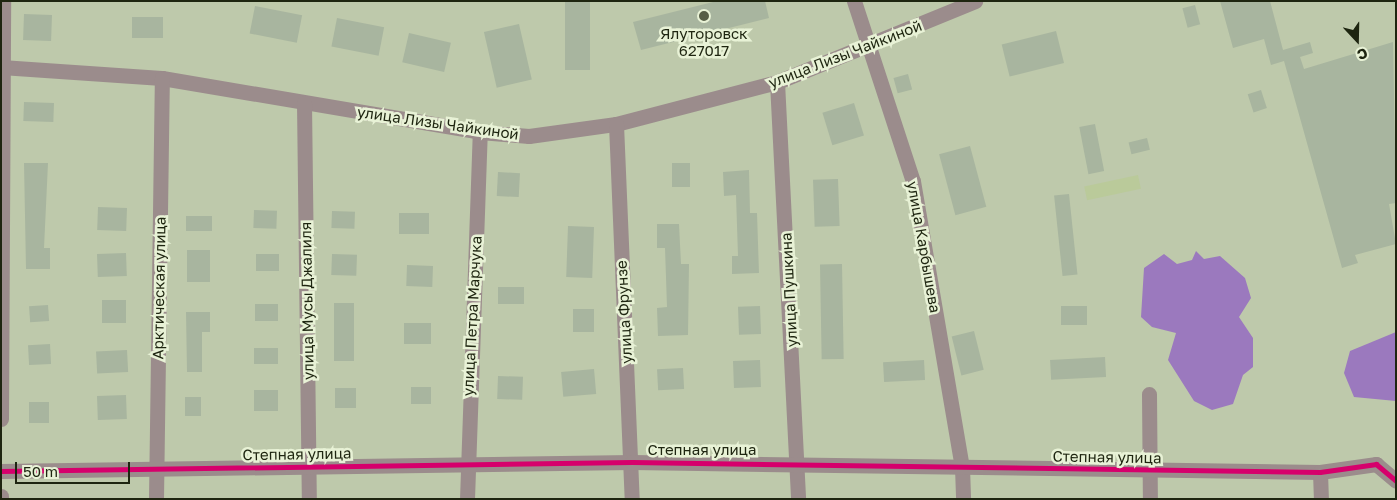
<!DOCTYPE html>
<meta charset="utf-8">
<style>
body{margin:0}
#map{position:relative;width:1397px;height:500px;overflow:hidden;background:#bec9ab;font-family:"Golos Text",sans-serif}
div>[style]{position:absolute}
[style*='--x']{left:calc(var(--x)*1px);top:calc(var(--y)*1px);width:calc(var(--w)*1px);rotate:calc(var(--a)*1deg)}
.built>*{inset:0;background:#baca9a;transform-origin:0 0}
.water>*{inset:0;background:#9b79be}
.building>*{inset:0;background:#a8b59f;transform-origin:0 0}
.minor>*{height:15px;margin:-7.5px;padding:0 7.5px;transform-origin:7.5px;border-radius:7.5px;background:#9b8c8c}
.cycleway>*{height:5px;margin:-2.5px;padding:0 2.5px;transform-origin:2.5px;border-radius:2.5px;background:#d6006c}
.dots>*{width:14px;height:14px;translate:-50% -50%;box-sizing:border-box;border:2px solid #e8f2d6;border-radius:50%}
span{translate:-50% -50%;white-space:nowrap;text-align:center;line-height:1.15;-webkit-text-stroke:5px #e8f2d6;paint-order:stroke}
.poi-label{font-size:15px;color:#1e2510}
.street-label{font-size:15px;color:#1e2510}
.frame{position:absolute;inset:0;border:2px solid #1e2510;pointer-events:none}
.north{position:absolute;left:1332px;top:15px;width:50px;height:50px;-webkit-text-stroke:4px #e8f2d6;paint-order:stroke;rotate:159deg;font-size:14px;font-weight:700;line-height:20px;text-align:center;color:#1e2510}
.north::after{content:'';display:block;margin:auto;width:18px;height:22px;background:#1e2510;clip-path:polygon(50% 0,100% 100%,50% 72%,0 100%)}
.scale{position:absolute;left:15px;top:462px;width:115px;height:22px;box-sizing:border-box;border:2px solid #1e2510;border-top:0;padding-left:6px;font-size:15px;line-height:18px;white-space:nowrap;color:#1e2510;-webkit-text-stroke:4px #e8f2d6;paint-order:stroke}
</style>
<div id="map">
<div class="built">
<div style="left:1138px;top:175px;width:14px;height:55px;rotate:78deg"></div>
</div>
<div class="water">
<div style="clip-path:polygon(1196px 251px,1204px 259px,1220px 256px,1245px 278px,1251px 298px,1239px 317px,1253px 338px,1253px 367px,1243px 375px,1233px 404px,1212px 410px,1194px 401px,1168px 360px,1176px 333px,1152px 327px,1141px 317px,1144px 268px,1164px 254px,1177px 264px,1192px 260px)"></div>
<div style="clip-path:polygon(1396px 332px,1396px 401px,1354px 397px,1344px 373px,1350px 351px)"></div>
</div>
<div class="building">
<div style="left:565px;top:1px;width:25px;height:69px"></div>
<div style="clip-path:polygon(717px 1px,765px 1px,769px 18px,641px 50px,633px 22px)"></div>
<div style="clip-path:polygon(1220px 1px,1270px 1px,1283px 50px,1310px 42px,1313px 53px,1300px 57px,1304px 69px,1393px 42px,1396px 203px,1389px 204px,1396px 244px,1355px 255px,1358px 263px,1342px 268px,1284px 61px,1271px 65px,1264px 39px,1233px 48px)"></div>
<div style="left:1195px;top:5px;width:20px;height:13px;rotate:75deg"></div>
<div style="left:255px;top:6px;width:48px;height:28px;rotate:11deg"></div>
<div style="left:24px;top:14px;width:28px;height:26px;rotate:2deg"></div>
<div style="left:132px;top:17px;width:31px;height:21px"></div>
<div style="left:337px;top:18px;width:48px;height:29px;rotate:11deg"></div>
<div style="left:519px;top:24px;width:57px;height:36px;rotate:77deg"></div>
<div style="left:1056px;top:31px;width:33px;height:56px;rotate:76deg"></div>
<div style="left:409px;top:33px;width:43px;height:30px;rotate:13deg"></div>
<div style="left:908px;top:74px;width:16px;height:15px;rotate:75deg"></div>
<div style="left:1261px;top:90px;width:19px;height:14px;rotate:72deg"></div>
<div style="left:24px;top:102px;width:30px;height:19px;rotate:2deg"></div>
<div style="left:854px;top:103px;width:34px;height:33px;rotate:73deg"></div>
<div style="left:1095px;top:124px;width:48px;height:16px;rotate:79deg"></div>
<div style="left:1147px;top:138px;width:12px;height:19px;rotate:76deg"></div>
<div style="left:970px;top:146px;width:63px;height:32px;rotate:75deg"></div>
<div style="clip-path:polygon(24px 163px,48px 163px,44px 248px,50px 248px,50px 269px,26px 269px)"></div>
<div style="left:690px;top:163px;width:24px;height:18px;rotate:90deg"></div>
<div style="clip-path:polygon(749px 170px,750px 213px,757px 213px,759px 273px,732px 274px,732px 256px,738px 256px,736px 195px,724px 196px,723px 172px)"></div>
<div style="left:498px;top:172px;width:22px;height:24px;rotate:3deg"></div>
<div style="left:838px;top:179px;width:47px;height:25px;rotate:88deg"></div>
<div style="left:1069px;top:194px;width:81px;height:15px;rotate:84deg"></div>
<div style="left:98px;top:207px;width:29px;height:23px;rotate:2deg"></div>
<div style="left:254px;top:210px;width:23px;height:18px;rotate:2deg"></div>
<div style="left:332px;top:211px;width:23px;height:17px;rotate:2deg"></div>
<div style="left:399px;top:213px;width:30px;height:21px"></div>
<div style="left:186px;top:216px;width:26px;height:15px"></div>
<div style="clip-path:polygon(657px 224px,679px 224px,681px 264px,689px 264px,688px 335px,658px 336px,657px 308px,667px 307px,665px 248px,657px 248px)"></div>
<div style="left:568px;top:226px;width:26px;height:51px;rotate:2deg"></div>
<div style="left:210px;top:250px;width:32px;height:23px;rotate:90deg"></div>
<div style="left:126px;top:253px;width:23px;height:29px;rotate:88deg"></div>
<div style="left:256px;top:254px;width:23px;height:17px"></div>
<div style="left:332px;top:254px;width:25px;height:21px;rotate:2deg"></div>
<div style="left:842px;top:264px;width:95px;height:22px;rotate:89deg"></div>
<div style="left:407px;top:265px;width:26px;height:21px;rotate:2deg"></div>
<div style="left:498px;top:287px;width:26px;height:17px"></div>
<div style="left:126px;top:300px;width:23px;height:24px;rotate:90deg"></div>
<div style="left:334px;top:303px;width:20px;height:58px"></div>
<div style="left:255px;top:304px;width:23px;height:17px"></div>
<div style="left:48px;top:305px;width:16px;height:19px;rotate:86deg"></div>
<div style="left:760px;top:306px;width:28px;height:22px;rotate:88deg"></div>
<div style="left:1061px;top:306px;width:26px;height:19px"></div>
<div style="left:573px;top:309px;width:21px;height:23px"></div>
<div style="clip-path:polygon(186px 312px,210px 312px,210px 332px,202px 332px,202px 372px,187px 372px)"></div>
<div style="left:404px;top:323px;width:27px;height:21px"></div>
<div style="left:974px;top:331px;width:40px;height:23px;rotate:76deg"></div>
<div style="left:50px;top:344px;width:20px;height:22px;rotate:87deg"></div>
<div style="left:254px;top:348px;width:24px;height:16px"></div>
<div style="left:127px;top:350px;width:22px;height:31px;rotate:87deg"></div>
<div style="left:1105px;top:357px;width:20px;height:55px;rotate:87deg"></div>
<div style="left:760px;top:360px;width:27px;height:27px;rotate:88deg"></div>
<div style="left:924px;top:360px;width:20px;height:41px;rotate:87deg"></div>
<div style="left:683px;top:368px;width:21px;height:26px;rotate:87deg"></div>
<div style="left:594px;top:369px;width:25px;height:33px;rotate:85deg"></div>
<div style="left:498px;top:376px;width:25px;height:23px;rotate:2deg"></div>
<div style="left:411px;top:387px;width:20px;height:17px"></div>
<div style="left:335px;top:388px;width:21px;height:20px"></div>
<div style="left:254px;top:390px;width:24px;height:21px"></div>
<div style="left:126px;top:395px;width:24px;height:29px;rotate:88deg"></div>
<div style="left:185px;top:397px;width:16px;height:19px"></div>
<div style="left:29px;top:402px;width:20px;height:21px"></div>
</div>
<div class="minor">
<div style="--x:854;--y:1;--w:189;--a:71.9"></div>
<div style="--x:913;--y:181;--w:290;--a:80.3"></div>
<div style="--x:962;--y:467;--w:32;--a:88"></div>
<div style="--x:1;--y:67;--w:161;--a:3.9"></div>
<div style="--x:162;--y:78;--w:323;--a:9.6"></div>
<div style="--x:480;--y:132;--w:49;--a:4.7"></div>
<div style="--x:529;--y:136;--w:88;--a:-7.9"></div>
<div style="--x:616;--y:124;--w:166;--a:-14.6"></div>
<div style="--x:777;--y:82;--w:214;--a:-22.2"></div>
<div style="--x:777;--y:82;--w:418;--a:87.1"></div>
<div style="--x:304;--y:103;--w:396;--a:89.3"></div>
<div style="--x:616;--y:124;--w:375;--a:87.6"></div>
<div style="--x:1149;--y:394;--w:105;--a:89.5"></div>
<div style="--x:1;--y:419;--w:418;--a:-89.7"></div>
<div style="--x:1;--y:471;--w:631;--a:-0.82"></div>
<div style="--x:632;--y:462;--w:688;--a:0.83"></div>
<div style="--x:1320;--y:472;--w:57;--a:-8.1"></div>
<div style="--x:1376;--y:464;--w:26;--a:40"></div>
<div style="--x:1320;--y:472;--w:27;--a:88"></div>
<div style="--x:1;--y:496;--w:3;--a:90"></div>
<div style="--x:156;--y:499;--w:421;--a:-89.2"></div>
<div style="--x:467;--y:499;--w:367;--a:-88"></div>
</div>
<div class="cycleway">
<div style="--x:1;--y:471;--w:631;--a:-0.82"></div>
<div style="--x:632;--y:462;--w:688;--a:0.83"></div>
<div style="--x:1320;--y:472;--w:57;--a:-8.1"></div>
<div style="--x:1376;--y:464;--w:26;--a:40"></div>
</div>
<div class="dots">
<div style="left:704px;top:16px;background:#565e46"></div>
</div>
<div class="poi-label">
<span style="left:704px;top:42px">Ялуторовск<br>627017</span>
</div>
<div class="street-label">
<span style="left:845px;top:54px;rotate:-21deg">улица Лизы Чайкиной</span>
<span style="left:438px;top:123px;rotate:8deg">улица Лизы Чайкиной</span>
<span style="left:924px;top:247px;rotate:80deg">улица Карбышева</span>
<span style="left:159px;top:288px;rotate:-89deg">Арктическая улица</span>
<span style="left:789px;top:290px;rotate:-93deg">улица Пушкина</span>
<span style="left:307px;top:301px;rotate:-91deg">улица Мусы Джалиля</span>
<span style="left:624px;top:312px;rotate:-93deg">улица Фрунзе</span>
<span style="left:472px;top:316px;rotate:-87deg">улица Петра Марчука</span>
<span style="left:702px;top:450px">Степная улица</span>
<span style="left:297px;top:454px;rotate:-1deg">Степная улица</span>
<span style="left:1107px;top:457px;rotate:1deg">Степная улица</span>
</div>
<div class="frame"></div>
<div class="north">С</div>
<div class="scale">50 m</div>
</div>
